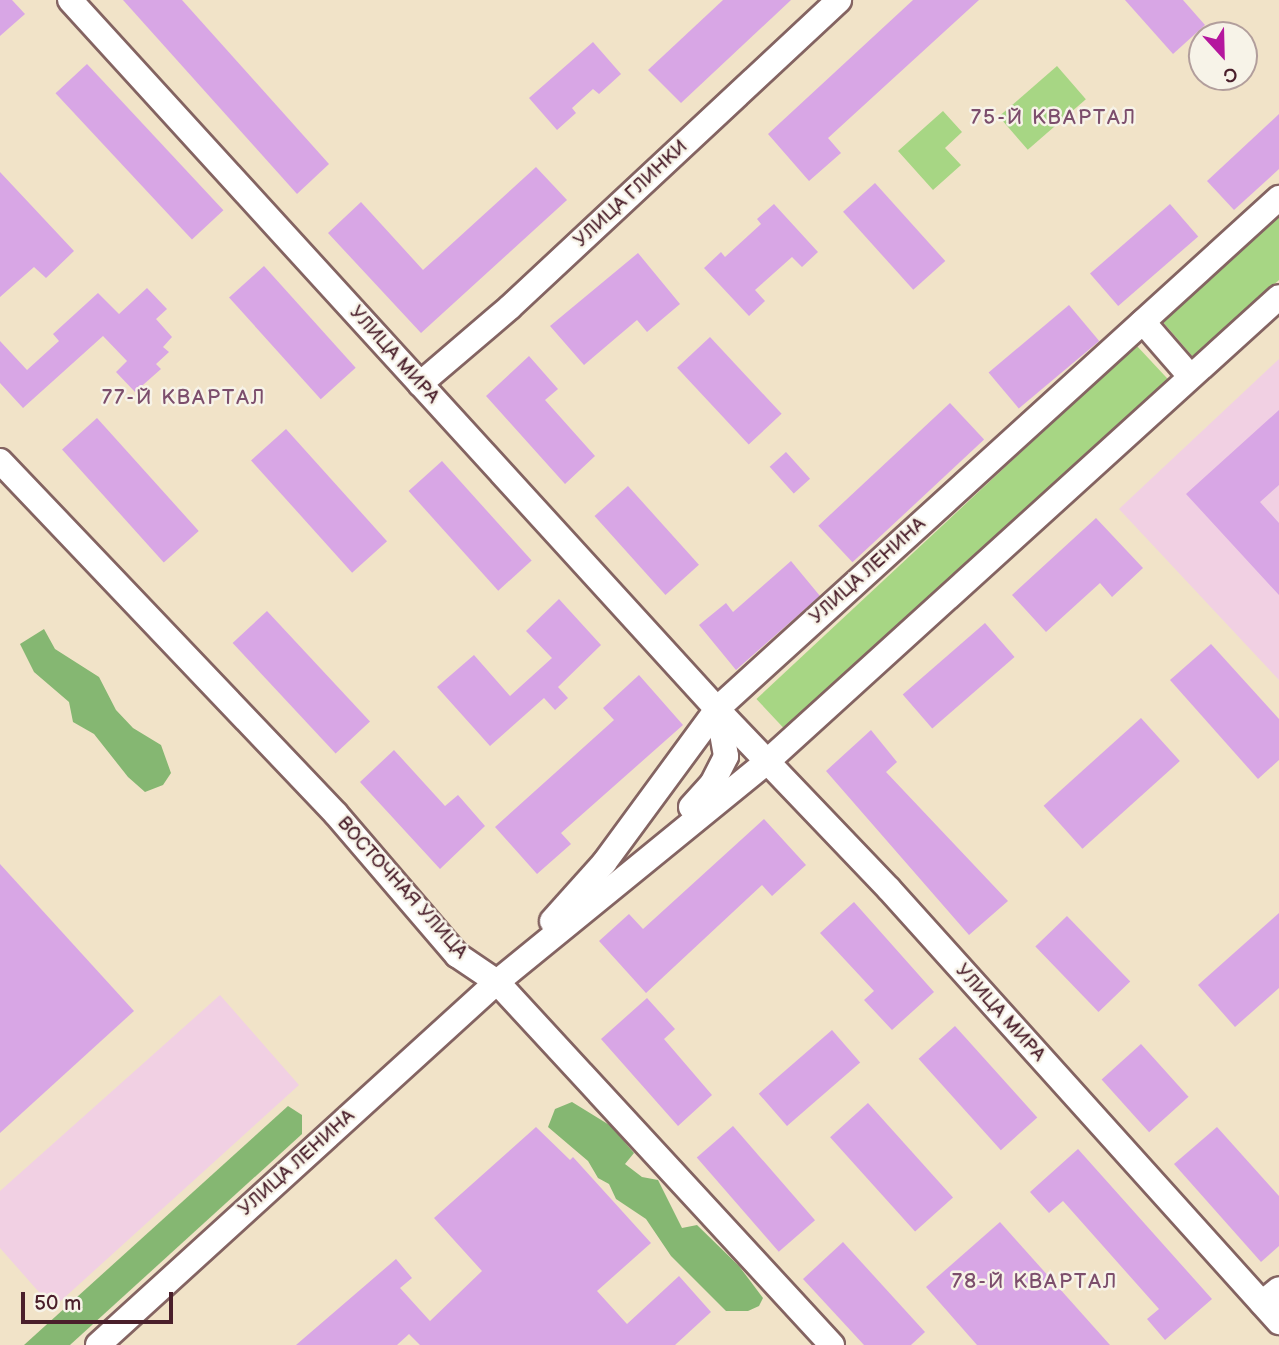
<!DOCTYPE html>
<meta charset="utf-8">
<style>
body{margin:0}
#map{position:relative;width:1279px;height:1345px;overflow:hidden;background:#f1e3c8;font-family:"Balsamiq Sans",sans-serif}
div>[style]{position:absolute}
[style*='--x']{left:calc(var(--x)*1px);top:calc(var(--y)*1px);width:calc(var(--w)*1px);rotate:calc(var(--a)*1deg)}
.built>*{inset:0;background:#f1d0e3}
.green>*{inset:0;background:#a7d684;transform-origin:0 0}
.forest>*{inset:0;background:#85b772}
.building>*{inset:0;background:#d8a6e5;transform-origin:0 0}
.roads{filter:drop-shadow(2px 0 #846462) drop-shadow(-2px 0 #846462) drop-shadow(0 2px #846462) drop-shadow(0 -2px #846462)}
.minor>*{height:24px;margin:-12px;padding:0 12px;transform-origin:12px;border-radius:12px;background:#fff}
span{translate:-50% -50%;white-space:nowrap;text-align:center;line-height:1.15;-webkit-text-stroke:5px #f7f3e8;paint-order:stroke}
.street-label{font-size:19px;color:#4a1f2b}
.neighbourhood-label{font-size:21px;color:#7c4e6c;letter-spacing:2px}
.north{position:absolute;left:1188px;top:21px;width:70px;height:70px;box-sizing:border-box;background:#f7f3e8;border:2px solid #b29e9c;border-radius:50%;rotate:158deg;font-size:19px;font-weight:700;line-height:28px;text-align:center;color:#4a1f2b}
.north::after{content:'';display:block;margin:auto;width:24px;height:32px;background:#b5179e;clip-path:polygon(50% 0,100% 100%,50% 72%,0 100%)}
.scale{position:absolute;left:21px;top:1292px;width:152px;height:32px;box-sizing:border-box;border:4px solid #4a1f2b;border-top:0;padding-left:9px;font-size:21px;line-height:24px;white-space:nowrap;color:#4a1f2b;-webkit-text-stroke:5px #f7f3e8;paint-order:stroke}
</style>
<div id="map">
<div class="built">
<div style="clip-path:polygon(1279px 359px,1279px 680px,1119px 509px)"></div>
<div style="clip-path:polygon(220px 995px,299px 1085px,53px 1308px,0 1248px,0 1191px)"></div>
</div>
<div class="green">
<div style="left:1057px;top:66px;width:44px;height:77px;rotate:49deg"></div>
<div style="clip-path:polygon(943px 111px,962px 132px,945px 148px,961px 165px,933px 190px,898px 151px)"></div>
<div style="clip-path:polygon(1279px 216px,1279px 280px,1193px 357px,1162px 321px)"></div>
<div style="left:1136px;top:345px;width:47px;height:519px;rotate:47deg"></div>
</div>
<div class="forest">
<div style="clip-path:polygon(44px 629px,55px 649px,99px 677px,116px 710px,133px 728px,161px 745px,171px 773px,163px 785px,145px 792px,128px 777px,94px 734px,73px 722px,69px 702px,34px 672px,20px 644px)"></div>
<div style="clip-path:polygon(572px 1102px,611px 1126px,634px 1153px,625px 1164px,642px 1177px,658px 1180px,682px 1228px,697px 1225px,739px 1266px,763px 1298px,759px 1306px,748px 1311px,726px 1311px,671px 1256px,646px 1219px,616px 1199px,609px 1184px,598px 1178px,588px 1161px,548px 1127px,555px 1109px)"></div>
<div style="clip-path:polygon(288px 1106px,302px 1115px,302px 1134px,70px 1345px,24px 1345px)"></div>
</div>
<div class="building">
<div style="clip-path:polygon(0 0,12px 0,25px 14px,0 36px)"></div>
<div style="clip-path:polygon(123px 0,182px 0,329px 164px,297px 194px)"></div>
<div style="clip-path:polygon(723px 0,791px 0,681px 103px,648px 70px)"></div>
<div style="clip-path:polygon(913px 0,979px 0,828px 138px,841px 153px,809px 181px,768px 134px)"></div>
<div style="clip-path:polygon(1125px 0,1183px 0,1205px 25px,1173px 54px)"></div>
<div style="clip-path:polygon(593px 42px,621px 74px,599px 94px,593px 89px,572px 108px,576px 113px,557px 130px,529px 98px)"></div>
<div style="left:87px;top:64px;width:200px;height:43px;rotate:47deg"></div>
<div style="clip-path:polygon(1279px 114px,1279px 169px,1234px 210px,1207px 181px)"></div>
<div style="clip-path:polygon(536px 167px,567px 200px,421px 333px,328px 233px,361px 202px,423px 270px)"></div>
<div style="clip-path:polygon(0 172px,74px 251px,46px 278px,34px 267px,0 297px)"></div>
<div style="left:875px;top:183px;width:105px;height:43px;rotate:48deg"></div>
<div style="clip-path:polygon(774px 204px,818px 252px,802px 267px,792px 257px,755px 290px,765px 301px,749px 316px,704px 268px,721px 252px,725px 257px,761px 224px,757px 219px)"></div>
<div style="left:1170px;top:204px;width:43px;height:106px;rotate:49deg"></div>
<div style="clip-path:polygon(638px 253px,680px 304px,647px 332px,637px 320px,584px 365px,550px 326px)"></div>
<div style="left:264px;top:266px;width:137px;height:47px;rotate:48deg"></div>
<div style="clip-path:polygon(147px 288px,167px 309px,156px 319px,172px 337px,163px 347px,169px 352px,156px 364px,161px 369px,135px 392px,116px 372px,127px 361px,103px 336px,23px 408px,0 383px,0 341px,27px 370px,59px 341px,53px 334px,98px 293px,119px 314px)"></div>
<div style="left:1069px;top:305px;width:47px;height:105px;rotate:50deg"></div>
<div style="left:710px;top:337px;width:105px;height:45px;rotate:47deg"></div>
<div style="clip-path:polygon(529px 356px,558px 389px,545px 400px,595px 456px,565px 484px,486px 396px)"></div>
<div style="left:950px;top:403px;width:50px;height:180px;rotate:47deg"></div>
<div style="clip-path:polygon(1279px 410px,1279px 485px,1260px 502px,1279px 523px,1279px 595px,1186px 494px)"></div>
<div style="left:97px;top:418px;width:152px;height:47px;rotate:48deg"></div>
<div style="left:286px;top:429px;width:151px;height:47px;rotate:48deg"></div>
<div style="left:786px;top:452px;width:36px;height:22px;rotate:48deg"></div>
<div style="left:442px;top:461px;width:134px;height:45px;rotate:48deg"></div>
<div style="left:628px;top:486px;width:106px;height:45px;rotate:48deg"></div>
<div style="clip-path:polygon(1096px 518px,1143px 568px,1112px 597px,1100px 583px,1046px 632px,1012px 595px)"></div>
<div style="clip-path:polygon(791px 561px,820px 596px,736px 670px,699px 625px,726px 603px,733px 612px)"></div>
<div style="clip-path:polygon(559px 599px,601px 645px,558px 687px,568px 698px,555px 710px,544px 698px,490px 746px,437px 687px,474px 655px,510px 696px,552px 658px,526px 631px)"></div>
<div style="left:267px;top:611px;width:151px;height:47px;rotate:47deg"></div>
<div style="left:985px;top:623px;width:45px;height:109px;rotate:49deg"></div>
<div style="clip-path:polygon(1211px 644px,1279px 719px,1279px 760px,1258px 779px,1170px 680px)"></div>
<div style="clip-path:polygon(639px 675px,683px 725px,561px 833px,571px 844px,537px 874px,495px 827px,614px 720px,603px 708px)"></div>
<div style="left:1141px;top:718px;width:58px;height:131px;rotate:48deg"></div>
<div style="clip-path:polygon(871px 730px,897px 762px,886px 772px,1008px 901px,969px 935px,826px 771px)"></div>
<div style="clip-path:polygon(394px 750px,445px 806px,458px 795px,485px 826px,440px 869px,360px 782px)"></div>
<div style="clip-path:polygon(764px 819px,806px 865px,772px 896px,762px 885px,646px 993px,599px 941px,629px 914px,643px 929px)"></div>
<div style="clip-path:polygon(0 864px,134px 1011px,0 1133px)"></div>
<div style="clip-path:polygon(854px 902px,934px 992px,892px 1030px,864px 1000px,874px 991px,820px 933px)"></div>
<div style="clip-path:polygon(1279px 913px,1279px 988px,1235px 1027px,1198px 985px)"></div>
<div style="left:1067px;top:916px;width:91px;height:44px;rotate:46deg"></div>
<div style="clip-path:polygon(647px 998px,675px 1029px,664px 1039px,712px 1095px,678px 1126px,601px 1039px)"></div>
<div style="left:955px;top:1026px;width:123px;height:49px;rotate:48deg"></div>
<div style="left:832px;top:1030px;width:43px;height:97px;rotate:49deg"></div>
<div style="left:1141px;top:1044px;width:71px;height:53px;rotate:48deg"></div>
<div style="left:868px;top:1103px;width:127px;height:51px;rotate:48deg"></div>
<div style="left:733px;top:1126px;width:125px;height:48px;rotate:49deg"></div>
<div style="clip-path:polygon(536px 1127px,570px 1160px,573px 1157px,651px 1243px,597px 1291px,627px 1324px,679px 1276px,711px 1312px,675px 1345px,420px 1345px,409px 1334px,397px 1345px,296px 1345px,396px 1259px,412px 1278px,400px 1288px,430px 1321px,482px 1271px,434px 1218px)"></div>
<div style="clip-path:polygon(1217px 1127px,1279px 1196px,1279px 1246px,1261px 1262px,1174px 1164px)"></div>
<div style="clip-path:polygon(1078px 1149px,1212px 1299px,1165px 1340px,1147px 1319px,1159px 1309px,1063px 1201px,1049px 1213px,1030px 1192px)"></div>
<div style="clip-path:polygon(1000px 1222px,1110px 1345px,977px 1345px,926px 1287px)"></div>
<div style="clip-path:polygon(843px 1242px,925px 1332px,911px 1345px,864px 1345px,803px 1279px)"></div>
</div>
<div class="roads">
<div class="minor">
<div style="--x:70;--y:0;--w:960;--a:47.62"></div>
<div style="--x:717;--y:709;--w:249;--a:46.3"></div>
<div style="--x:889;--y:889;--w:583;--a:47.99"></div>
<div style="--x:1143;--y:322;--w:72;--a:49"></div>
<div style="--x:420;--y:384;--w:118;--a:-40.5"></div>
<div style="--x:510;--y:307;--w:450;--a:-43"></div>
<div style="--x:0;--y:461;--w:487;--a:46.4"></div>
<div style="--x:336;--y:814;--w:186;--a:49.4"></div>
<div style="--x:457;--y:955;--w:48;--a:34"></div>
<div style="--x:497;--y:982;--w:494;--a:47.3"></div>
<div style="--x:691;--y:807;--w:31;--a:-48"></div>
<div style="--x:712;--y:784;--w:31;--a:-63"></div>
<div style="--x:726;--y:756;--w:47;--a:-99.9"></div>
<div style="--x:552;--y:921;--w:78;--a:-48.1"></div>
<div style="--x:604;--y:863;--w:191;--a:-53.7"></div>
<div style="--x:717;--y:709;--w:760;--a:-42.28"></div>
<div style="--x:1262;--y:1303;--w:22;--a:-39"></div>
<div style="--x:98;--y:1345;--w:539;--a:-42.3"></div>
<div style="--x:497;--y:982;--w:353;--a:-39.2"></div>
<div style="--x:770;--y:759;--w:687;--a:-42.23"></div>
</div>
</div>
<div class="street-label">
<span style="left:631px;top:194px;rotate:-43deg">УЛИЦА ГЛИНКИ</span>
<span style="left:394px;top:355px;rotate:48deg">УЛИЦА МИРА</span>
<span style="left:868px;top:571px;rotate:-42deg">УЛИЦА ЛЕНИНА</span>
<span style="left:402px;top:888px;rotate:48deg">ВОСТОЧНАЯ УЛИЦА</span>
<span style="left:1000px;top:1013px;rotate:48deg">УЛИЦА МИРА</span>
<span style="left:297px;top:1163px;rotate:-42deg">УЛИЦА ЛЕНИНА</span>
</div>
<div class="neighbourhood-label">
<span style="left:1054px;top:118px">75-Й КВАРТАЛ</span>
<span style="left:184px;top:398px">77-Й КВАРТАЛ</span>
<span style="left:1035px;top:1282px">78-Й КВАРТАЛ</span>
</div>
<div class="north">С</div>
<div class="scale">50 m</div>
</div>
